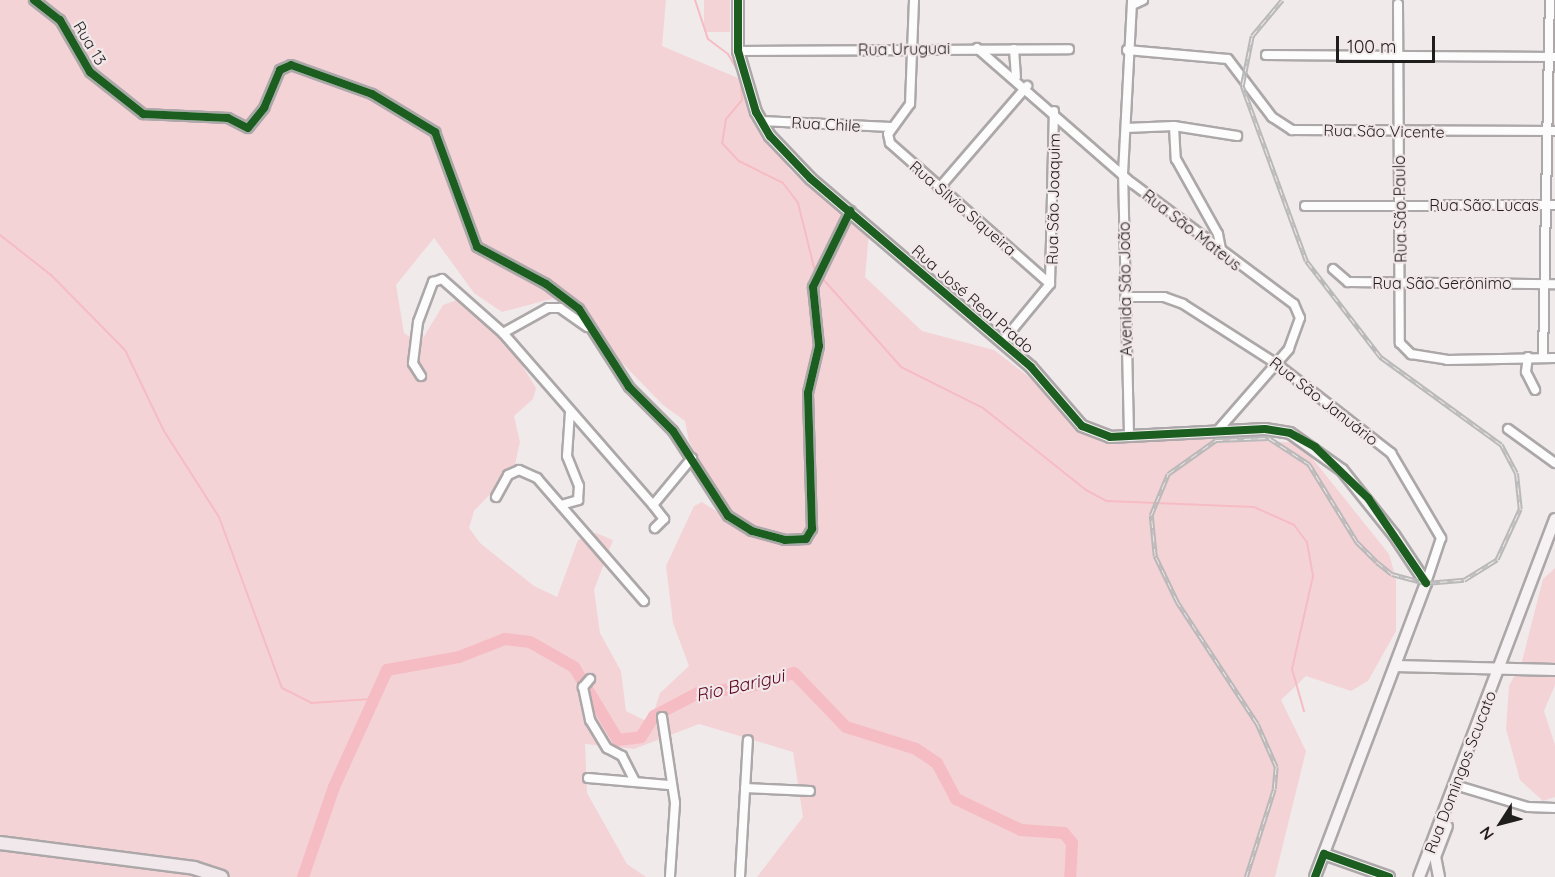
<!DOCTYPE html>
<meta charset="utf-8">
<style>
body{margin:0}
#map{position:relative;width:1555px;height:877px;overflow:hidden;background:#f0eaeb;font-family:Quicksand,sans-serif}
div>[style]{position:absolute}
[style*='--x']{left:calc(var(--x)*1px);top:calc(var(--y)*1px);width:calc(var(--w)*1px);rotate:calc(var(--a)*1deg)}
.green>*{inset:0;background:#f4d3d7;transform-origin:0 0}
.stream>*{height:2px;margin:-1px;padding:0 1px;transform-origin:1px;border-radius:1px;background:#f6bcc4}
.river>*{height:12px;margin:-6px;padding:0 6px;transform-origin:6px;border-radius:6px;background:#f6bcc4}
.roads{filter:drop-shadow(2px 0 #aca7a8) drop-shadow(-2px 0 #aca7a8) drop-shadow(0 2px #aca7a8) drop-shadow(0 -2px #aca7a8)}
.street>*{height:8px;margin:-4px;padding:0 4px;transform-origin:4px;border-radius:4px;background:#fdfcfc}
.secondary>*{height:10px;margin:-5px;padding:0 5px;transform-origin:5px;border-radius:5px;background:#f6f2f3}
.primary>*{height:12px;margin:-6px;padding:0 6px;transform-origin:6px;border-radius:6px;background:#f0e8ea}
.rail>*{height:4.5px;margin-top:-2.25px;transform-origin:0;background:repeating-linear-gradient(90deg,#f2e8e9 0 7px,#bab9b9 0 14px);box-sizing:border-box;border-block:2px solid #bab9b9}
.cycleway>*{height:8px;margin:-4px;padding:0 4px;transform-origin:4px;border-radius:4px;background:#1b5e20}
span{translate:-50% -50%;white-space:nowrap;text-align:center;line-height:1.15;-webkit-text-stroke:4.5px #f2e8e9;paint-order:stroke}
.street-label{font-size:16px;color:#201d1d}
.water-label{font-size:18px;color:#5e0523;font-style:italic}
.north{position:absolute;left:1471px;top:793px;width:60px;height:60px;-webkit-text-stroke:4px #f2e8e9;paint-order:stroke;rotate:234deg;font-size:16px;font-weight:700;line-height:24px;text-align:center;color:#201d1d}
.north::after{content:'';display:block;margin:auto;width:21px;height:27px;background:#201d1d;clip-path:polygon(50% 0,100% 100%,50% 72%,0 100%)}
.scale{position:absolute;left:1336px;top:36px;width:99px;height:27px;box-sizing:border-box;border:3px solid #201d1d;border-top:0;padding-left:8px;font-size:18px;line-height:21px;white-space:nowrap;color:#201d1d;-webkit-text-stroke:4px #f2e8e9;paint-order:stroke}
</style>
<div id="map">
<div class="green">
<div style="clip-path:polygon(evenodd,0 0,666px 0,662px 46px,738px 78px,790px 170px,869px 233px,865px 277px,922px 331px,994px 350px,1100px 432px,1300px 443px,1389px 554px,1396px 579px,1396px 631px,1368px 681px,1351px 691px,1306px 676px,1281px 700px,1306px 751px,1275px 877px,757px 877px,803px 817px,793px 752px,699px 724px,634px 749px,585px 744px,587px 793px,627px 864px,646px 877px,0 877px,0 0,434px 238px,474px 293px,502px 312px,558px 297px,663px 405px,685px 421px,689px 441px,718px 497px,719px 513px,702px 502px,694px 506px,666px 566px,673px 623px,689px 666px,660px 693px,650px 723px,626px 711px,621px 671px,600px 633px,594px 590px,613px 540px,596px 533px,578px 540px,557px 597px,534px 586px,480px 543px,469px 528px,474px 511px,514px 469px,520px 442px,514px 416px,533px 399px,536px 388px,505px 338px,457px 300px,443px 305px,420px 343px,404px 333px,396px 285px,434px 238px)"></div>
<div style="left:704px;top:0;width:26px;height:32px"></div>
<div style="clip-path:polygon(1555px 568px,1555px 685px,1544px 711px,1555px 745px,1555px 797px,1543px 801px,1520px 780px,1506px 729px,1509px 686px,1522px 661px,1543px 579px)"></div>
</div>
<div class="stream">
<div style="--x:695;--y:0;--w:41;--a:71.6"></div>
<div style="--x:708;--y:39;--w:25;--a:37"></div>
<div style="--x:728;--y:54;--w:24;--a:60"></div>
<div style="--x:740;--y:75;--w:25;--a:85"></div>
<div style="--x:742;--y:100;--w:25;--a:130"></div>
<div style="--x:726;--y:119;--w:24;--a:99"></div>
<div style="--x:722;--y:143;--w:25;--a:47"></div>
<div style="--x:739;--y:161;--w:49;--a:26.6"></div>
<div style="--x:783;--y:183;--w:25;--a:53"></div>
<div style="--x:798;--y:203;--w:74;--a:76"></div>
<div style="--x:0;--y:235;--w:65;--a:38.1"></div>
<div style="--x:51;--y:275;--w:105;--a:45.4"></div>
<div style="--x:125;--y:350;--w:90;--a:64.3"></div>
<div style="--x:164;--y:431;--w:102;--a:57.4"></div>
<div style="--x:219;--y:517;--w:182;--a:69.8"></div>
<div style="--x:282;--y:688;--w:33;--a:27"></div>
<div style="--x:311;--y:703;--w:60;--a:-3.8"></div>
<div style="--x:823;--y:279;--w:118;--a:48.4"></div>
<div style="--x:901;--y:367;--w:92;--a:26.6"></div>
<div style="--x:983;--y:408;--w:132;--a:38.5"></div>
<div style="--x:1086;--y:490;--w:24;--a:28"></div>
<div style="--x:1107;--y:501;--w:147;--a:2.3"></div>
<div style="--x:1254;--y:507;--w:44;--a:24.2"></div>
<div style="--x:1294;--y:525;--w:21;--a:53"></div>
<div style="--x:1307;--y:542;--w:35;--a:80"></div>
<div style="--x:1313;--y:576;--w:95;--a:102.7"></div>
<div style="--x:1292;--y:669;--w:44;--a:74.1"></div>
</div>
<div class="river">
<div style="--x:303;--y:877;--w:95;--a:-71"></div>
<div style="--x:334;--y:787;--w:128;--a:-65.6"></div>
<div style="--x:387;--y:670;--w:73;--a:-10.2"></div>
<div style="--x:459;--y:657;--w:49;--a:-21.4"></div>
<div style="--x:505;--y:639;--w:25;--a:7"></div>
<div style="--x:530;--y:642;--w:51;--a:29.6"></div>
<div style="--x:574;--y:667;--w:85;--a:58.9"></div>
<div style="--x:618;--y:740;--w:23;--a:-7"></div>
<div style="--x:641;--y:737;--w:25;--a:-58"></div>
<div style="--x:654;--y:716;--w:50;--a:-27.6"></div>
<div style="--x:698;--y:693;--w:50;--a:-6.8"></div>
<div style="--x:748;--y:687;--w:48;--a:-16.9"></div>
<div style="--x:794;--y:673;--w:75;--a:46.1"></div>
<div style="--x:846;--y:727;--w:73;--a:17.4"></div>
<div style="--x:916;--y:749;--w:25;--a:34"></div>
<div style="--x:937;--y:763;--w:41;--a:62.2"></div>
<div style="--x:956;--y:799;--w:72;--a:25.5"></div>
<div style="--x:1021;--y:830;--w:43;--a:4"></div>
<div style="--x:1064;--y:833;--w:13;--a:51"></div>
<div style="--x:1072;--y:843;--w:34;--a:93"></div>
</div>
<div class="roads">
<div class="street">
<div style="--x:34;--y:0;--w:33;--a:38"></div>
<div style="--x:60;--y:20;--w:60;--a:60"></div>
<div style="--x:90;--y:72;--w:68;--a:38.4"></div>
<div style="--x:143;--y:114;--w:85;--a:2.7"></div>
<div style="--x:228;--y:118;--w:22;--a:27"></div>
<div style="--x:248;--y:128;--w:26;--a:-51"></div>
<div style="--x:264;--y:108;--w:41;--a:-67.2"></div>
<div style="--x:280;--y:70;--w:12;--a:-24"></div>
<div style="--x:291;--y:65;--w:86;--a:19.7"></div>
<div style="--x:372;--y:94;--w:74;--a:31.1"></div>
<div style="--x:435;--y:132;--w:122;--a:69.9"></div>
<div style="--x:477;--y:247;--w:78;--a:28.2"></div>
<div style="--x:546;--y:284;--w:41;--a:37.1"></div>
<div style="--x:579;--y:309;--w:93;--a:57.3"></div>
<div style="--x:629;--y:387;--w:62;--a:45"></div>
<div style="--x:673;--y:431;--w:101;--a:57.1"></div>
<div style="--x:728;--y:516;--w:28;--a:32"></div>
<div style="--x:752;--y:531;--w:34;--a:15"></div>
<div style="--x:785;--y:540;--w:21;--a:-3"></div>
<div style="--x:806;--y:539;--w:12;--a:-59"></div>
<div style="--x:812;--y:529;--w:136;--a:-91.7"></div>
<div style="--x:808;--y:393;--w:48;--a:-76.8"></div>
<div style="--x:819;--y:346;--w:59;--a:-95.8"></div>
<div style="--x:813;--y:287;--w:85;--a:-64"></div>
<div style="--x:914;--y:0;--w:104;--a:92.2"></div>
<div style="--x:910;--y:104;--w:37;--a:126"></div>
<div style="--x:888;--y:134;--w:9;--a:77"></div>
<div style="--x:890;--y:143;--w:213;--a:41.4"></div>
<div style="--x:1398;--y:4;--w:339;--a:89.7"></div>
<div style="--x:1400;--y:343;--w:16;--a:45"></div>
<div style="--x:1411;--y:354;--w:36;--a:9"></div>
<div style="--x:1447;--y:360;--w:108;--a:-1.1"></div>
<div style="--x:1132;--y:5;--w:12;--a:-24"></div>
<div style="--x:977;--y:48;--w:206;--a:41.1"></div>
<div style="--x:1132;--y:183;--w:202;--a:36.8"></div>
<div style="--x:1294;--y:304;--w:15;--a:67"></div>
<div style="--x:1300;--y:318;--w:33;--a:110"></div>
<div style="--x:1289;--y:349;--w:108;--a:131.2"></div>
<div style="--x:1014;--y:49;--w:28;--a:86"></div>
<div style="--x:1127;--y:50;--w:101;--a:5.1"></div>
<div style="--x:1228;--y:59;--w:73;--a:52.8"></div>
<div style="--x:1272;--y:117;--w:24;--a:33"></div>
<div style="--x:1292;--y:130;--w:263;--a:0.2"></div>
<div style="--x:738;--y:51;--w:331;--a:-0.3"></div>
<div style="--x:1266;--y:55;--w:289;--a:0.4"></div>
<div style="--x:761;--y:121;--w:130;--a:2.6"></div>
<div style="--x:1174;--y:126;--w:33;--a:87"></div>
<div style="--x:1176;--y:159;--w:86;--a:60.8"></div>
<div style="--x:1218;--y:234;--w:21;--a:79"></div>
<div style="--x:1126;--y:128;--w:48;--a:-2.4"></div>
<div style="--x:1174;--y:126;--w:64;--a:9"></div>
<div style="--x:939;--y:188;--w:135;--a:-49.2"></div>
<div style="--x:1305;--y:206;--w:250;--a:-0.2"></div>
<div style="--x:1333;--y:269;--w:20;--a:41"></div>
<div style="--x:1348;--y:282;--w:207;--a:0.6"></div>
<div style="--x:1125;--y:297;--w:39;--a:0"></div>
<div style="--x:1164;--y:297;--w:20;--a:20"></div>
<div style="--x:1183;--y:304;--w:112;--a:32.6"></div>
<div style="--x:1277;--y:364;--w:145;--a:38"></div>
<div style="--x:1391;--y:453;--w:99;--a:59.5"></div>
<div style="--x:1441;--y:538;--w:47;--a:108.4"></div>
<div style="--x:503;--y:333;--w:51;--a:-29.1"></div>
<div style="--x:548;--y:308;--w:12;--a:0"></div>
<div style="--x:560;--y:308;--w:33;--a:35"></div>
<div style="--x:1003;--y:341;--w:74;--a:-50.5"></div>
<div style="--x:1050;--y:284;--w:173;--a:-88.7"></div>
<div style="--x:1528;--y:357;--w:15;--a:98"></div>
<div style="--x:1526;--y:372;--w:20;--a:63"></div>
<div style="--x:1543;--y:358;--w:358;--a:-88.9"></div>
<div style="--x:421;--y:376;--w:15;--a:-122"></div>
<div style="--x:413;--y:363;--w:41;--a:-83"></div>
<div style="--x:418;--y:322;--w:43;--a:-69.4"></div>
<div style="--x:433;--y:282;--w:9;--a:-18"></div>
<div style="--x:442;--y:279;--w:81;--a:41.5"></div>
<div style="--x:503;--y:333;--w:228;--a:48.9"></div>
<div style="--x:653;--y:505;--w:18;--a:52"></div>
<div style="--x:664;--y:519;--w:13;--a:135"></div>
<div style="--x:1508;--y:429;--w:58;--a:35.9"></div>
<div style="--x:1129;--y:434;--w:260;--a:-91.3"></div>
<div style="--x:1123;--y:174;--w:174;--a:-87"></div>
<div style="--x:496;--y:497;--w:25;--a:-61"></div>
<div style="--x:508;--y:475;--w:12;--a:-24"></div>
<div style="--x:519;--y:470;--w:20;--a:24"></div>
<div style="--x:537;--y:478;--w:163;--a:49"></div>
<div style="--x:561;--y:505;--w:18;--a:-16"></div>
<div style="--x:578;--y:500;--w:14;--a:-86"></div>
<div style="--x:579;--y:486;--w:32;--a:-112"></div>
<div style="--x:567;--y:456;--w:44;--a:-86.1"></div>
<div style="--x:653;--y:505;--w:61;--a:-50.3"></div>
<div style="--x:590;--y:679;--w:11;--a:131"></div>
<div style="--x:583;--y:687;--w:34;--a:78"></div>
<div style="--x:590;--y:720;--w:33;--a:59"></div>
<div style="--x:607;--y:748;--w:17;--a:28"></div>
<div style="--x:622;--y:756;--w:29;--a:63"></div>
<div style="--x:662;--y:717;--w:87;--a:81.4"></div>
<div style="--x:675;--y:803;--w:74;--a:93.9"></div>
<div style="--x:588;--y:778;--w:81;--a:4.9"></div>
<div style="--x:1455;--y:785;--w:76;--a:16.8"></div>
<div style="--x:1528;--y:807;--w:27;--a:2"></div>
<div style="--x:745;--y:788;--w:65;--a:2.6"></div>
<div style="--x:740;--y:877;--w:137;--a:-86.7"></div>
</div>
<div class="secondary">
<div style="--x:738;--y:0;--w:51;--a:90"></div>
<div style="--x:738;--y:51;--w:64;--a:73.6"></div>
<div style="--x:756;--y:112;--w:28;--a:60"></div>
<div style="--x:770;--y:136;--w:59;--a:46.4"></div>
<div style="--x:811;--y:179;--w:289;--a:40.5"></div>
<div style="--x:1031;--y:367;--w:78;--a:49.2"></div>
<div style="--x:1082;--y:426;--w:30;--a:21"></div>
<div style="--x:1110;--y:437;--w:155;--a:-3"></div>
<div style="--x:1265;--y:429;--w:25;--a:9"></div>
<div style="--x:1290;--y:433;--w:64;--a:35.4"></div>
<div style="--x:1342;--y:470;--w:83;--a:51.3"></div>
<div style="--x:1394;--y:535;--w:58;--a:56.3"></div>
<div style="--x:1426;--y:583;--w:314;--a:110.7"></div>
<div style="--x:1395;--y:666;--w:160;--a:1.4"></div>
<div style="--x:1324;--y:854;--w:69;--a:19.5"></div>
<div style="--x:1419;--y:877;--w:383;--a:-69.2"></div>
<div style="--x:1439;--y:877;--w:20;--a:-101"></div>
<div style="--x:1435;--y:857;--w:33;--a:-69"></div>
</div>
<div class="primary">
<div style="--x:0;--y:843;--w:196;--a:7.3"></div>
<div style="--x:194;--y:868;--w:29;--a:18"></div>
</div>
</div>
<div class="rail">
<div style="--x:1246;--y:877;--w:92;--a:-72.3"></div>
<div style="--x:1274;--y:789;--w:22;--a:-85"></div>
<div style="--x:1276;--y:767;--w:47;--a:-113.8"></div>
<div style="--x:1257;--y:724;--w:146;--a:-123.3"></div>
<div style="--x:1177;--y:602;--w:51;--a:-115.6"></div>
<div style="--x:1155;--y:556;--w:41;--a:-95.6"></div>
<div style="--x:1151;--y:515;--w:44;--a:-67.5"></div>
<div style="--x:1168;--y:474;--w:59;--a:-35.3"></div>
<div style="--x:1216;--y:440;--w:53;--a:-2.2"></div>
<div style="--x:1269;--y:438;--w:48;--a:33"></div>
<div style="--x:1309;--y:464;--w:92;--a:58.4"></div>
<div style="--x:1357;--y:542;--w:28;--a:45"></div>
<div style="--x:1377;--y:562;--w:19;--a:39"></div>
<div style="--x:1392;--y:574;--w:35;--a:15"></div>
<div style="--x:1426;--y:583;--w:38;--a:-5"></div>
<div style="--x:1464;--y:580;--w:39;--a:-32"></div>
<div style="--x:1497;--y:559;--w:55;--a:-65.3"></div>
<div style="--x:1520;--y:509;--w:36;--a:-96"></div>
<div style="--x:1516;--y:473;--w:32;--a:-118"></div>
<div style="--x:1501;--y:445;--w:150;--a:-144"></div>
<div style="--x:1380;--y:357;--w:121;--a:-127.6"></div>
<div style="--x:1306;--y:261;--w:186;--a:-110.1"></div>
<div style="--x:1242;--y:86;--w:51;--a:-78.7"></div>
<div style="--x:1252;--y:36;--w:47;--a:-50.2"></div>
</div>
<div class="cycleway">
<div style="--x:34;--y:0;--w:33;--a:38"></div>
<div style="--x:60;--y:20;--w:60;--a:60"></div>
<div style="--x:90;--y:72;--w:68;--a:38.4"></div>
<div style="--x:143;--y:114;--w:85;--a:2.7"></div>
<div style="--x:228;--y:118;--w:22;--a:27"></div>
<div style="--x:248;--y:128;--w:26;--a:-51"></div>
<div style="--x:264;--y:108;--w:41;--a:-67.2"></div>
<div style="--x:280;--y:70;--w:12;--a:-24"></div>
<div style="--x:291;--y:65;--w:86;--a:19.7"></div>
<div style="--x:372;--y:94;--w:74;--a:31.1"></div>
<div style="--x:435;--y:132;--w:122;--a:69.9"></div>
<div style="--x:477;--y:247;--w:78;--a:28.2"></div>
<div style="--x:546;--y:284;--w:41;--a:37.1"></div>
<div style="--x:579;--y:309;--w:93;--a:57.3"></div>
<div style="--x:629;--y:387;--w:62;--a:45"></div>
<div style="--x:673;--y:431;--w:101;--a:57.1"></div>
<div style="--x:728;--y:516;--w:28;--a:32"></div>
<div style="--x:752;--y:531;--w:34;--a:15"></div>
<div style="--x:785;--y:540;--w:21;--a:-3"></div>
<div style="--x:806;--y:539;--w:12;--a:-59"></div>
<div style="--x:812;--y:529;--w:136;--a:-91.7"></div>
<div style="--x:808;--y:393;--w:48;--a:-76.8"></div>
<div style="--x:819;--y:346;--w:59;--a:-95.8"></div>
<div style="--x:813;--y:287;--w:85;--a:-64"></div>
<div style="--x:738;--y:0;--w:51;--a:90"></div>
<div style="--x:738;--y:51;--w:64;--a:73.6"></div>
<div style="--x:756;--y:112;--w:28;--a:60"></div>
<div style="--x:770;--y:136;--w:59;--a:46.4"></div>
<div style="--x:811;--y:179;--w:289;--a:40.5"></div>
<div style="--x:1031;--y:367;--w:78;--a:49.2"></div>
<div style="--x:1082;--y:426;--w:30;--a:21"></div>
<div style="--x:1110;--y:437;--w:155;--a:-3"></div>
<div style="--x:1265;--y:429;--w:25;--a:9"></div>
<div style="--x:1290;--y:433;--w:29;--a:29"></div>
<div style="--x:1315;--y:447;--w:74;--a:43.9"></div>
<div style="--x:1368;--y:498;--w:103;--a:55.7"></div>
<div style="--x:1315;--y:877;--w:25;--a:-69"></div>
<div style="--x:1324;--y:854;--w:69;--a:19.5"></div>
</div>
<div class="street-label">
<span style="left:90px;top:43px;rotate:59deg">Rua 13</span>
<span style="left:904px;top:49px;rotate:-1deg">Rua Uruguai</span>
<span style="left:826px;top:124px;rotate:3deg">Rua Chile</span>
<span style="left:1384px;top:131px;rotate:1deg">Rua São Vicente</span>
<span style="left:1053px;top:199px;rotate:-89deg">Rua São Joaquim</span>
<span style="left:1484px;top:205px">Rua São Lucas</span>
<span style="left:963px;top:208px;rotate:41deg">Rua Sílvio Siqueira</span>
<span style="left:1400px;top:209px;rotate:-91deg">Rua São Paulo</span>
<span style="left:1192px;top:230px;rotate:38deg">Rua São Mateus</span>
<span style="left:1442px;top:283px">Rua São Gerônimo</span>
<span style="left:1125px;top:289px;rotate:-91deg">Avenida São João</span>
<span style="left:973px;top:299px;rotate:41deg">Rua José Real Prado</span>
<span style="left:1324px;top:401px;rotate:38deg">Rua São Januário</span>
<span style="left:1460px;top:772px;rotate:-69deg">Rua Domingos Scucato</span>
</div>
<div class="water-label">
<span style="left:740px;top:686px;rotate:-13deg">Rio Barigui</span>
</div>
<div class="north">N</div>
<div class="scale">100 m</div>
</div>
